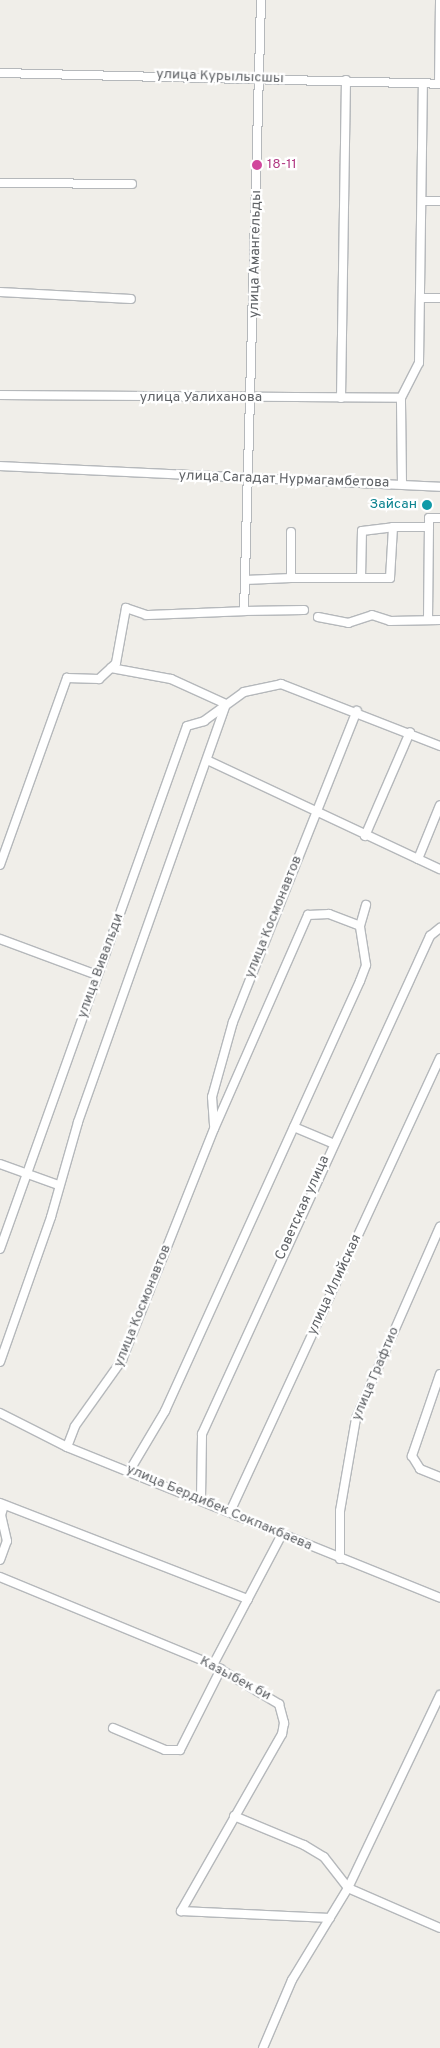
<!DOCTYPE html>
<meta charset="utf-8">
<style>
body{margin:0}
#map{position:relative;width:440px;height:2048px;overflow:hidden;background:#f0eee9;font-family:Overpass,sans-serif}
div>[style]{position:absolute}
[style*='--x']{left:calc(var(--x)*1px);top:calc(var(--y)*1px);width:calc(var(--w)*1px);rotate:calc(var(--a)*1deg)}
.roads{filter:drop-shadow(1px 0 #b5b8bb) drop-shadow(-1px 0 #b5b8bb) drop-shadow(0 1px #b5b8bb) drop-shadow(0 -1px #b5b8bb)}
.street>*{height:8px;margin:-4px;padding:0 4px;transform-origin:4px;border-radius:4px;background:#fff}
.dots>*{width:14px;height:14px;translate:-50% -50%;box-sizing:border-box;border:2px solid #fff;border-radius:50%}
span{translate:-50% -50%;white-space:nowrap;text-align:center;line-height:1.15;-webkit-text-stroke:4.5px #fff;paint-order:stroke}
.street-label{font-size:14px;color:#606367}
.hotel-label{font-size:14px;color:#b23c85}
.left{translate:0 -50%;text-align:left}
.culture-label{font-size:14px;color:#0d838f}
.right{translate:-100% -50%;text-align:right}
</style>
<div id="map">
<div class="roads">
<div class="street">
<div style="--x:261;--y:0;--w:611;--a:91.59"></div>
<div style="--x:244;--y:611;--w:60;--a:-1"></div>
<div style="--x:0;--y:73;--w:440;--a:1.4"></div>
<div style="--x:439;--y:84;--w:84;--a:-89.3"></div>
<div style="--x:0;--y:183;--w:132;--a:0.4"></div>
<div style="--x:422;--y:201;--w:18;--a:0"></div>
<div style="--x:0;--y:292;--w:131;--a:3.1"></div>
<div style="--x:420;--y:298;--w:20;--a:0"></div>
<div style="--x:0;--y:395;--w:401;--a:0.4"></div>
<div style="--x:341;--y:398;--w:318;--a:-89.1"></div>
<div style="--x:0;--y:466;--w:441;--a:2.7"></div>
<div style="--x:402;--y:484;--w:86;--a:-90.7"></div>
<div style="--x:401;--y:398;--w:39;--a:-63"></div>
<div style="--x:419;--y:363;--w:280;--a:-89.2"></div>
<div style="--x:291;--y:532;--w:46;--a:90"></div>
<div style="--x:291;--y:578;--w:99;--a:0"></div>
<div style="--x:390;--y:578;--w:51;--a:-86.6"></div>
<div style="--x:393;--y:527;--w:36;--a:0"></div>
<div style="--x:361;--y:578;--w:47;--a:-88.8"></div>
<div style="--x:362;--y:531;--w:31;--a:-7"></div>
<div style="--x:245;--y:580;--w:46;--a:-2.5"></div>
<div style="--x:318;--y:617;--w:31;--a:11"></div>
<div style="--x:348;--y:623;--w:25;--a:-18"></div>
<div style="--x:372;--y:615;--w:19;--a:18"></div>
<div style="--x:390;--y:621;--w:50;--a:-1.1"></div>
<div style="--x:428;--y:620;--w:102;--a:-89.4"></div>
<div style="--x:429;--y:518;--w:11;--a:0"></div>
<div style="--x:111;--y:668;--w:61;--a:10.4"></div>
<div style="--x:171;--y:679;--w:60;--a:24.4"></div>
<div style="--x:207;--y:760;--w:257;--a:25.1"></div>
<div style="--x:365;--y:836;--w:113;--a:-66.6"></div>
<div style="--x:418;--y:859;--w:58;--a:-67.8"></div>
<div style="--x:0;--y:865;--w:199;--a:-70.3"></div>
<div style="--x:67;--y:678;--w:32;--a:2"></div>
<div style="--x:99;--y:679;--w:23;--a:-43"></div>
<div style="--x:116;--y:663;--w:56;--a:-79.7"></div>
<div style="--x:126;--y:608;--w:21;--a:19"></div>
<div style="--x:146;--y:615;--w:98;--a:-2.3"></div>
<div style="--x:0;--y:939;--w:103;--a:20.4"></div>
<div style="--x:214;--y:1125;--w:28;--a:-94"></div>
<div style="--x:212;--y:1097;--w:78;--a:-74.4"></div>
<div style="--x:233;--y:1022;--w:335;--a:-68.3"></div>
<div style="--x:294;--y:1127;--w:41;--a:22.8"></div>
<div style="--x:0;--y:1164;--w:62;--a:19.9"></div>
<div style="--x:0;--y:1249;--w:555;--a:-70.33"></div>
<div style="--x:187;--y:726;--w:18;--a:-16"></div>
<div style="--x:204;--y:721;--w:49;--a:-35.9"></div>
<div style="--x:244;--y:692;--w:38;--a:-12"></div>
<div style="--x:281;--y:684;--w:171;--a:21.3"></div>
<div style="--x:0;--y:1362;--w:154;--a:-70.6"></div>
<div style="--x:51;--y:1217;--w:99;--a:-74.1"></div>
<div style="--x:78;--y:1122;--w:443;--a:-70.5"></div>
<div style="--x:440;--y:1374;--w:87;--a:108.9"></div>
<div style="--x:412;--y:1456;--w:15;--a:58"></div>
<div style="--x:420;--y:1469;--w:22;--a:22"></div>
<div style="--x:0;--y:1413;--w:75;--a:26.9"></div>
<div style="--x:67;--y:1447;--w:402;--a:22"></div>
<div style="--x:67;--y:1447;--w:22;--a:-69"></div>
<div style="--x:75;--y:1426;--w:81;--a:-54.5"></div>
<div style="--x:122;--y:1360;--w:249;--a:-68.3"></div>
<div style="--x:214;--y:1129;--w:234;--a:-66.3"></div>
<div style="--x:308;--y:915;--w:21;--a:-3"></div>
<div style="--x:329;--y:914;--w:33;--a:21"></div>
<div style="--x:130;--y:1470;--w:69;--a:-59.3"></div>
<div style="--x:165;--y:1411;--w:472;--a:-65.6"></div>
<div style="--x:360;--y:981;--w:17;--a:-69"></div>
<div style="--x:366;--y:965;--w:39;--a:-99"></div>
<div style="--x:360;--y:926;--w:22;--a:-74"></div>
<div style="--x:201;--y:1499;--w:65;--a:-89.1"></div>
<div style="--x:202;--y:1434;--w:548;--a:-65.4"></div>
<div style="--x:430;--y:936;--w:13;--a:-39"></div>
<div style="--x:0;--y:1503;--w:266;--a:21.2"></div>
<div style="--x:230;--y:1512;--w:500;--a:-65.18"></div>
<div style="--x:340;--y:1559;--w:48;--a:-90"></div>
<div style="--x:340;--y:1511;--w:94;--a:-80.2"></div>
<div style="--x:356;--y:1418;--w:209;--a:-66.3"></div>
<div style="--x:0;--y:1560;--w:20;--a:-70"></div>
<div style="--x:7;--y:1541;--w:27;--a:-103"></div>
<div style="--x:1;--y:1515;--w:10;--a:-73"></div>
<div style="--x:0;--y:1577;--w:230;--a:22.4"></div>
<div style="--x:213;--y:1665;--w:77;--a:30.6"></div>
<div style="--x:279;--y:1704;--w:20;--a:75"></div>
<div style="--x:284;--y:1723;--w:11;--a:100"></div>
<div style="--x:282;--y:1734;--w:204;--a:119.7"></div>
<div style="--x:181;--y:1911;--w:149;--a:2.7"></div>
<div style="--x:213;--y:1665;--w:148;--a:-62.2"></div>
<div style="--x:113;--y:1728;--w:56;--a:22.9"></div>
<div style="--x:165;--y:1750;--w:15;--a:0"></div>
<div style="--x:180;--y:1750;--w:91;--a:-63.2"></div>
<div style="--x:234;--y:1816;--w:76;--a:22.5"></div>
<div style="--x:304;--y:1845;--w:23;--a:31"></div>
<div style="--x:324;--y:1857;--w:39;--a:52"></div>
<div style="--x:348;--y:1888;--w:100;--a:23.5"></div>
<div style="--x:263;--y:2048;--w:74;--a:-66.9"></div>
<div style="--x:292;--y:1980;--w:108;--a:-58.7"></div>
<div style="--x:348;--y:1888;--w:214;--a:-64.5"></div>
</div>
</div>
<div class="dots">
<div style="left:257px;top:165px;background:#d1479c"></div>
<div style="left:427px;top:505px;background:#0f9aa8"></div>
</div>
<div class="street-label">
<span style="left:220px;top:77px;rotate:2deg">улица Курылысшы</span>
<span style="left:256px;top:254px;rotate:-89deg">улица Амангельды</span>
<span style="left:201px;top:398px">улица Уалиханова</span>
<span style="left:284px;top:480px;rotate:2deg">улица Сагадат Нурмагамбетова</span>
<span style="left:274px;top:917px;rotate:-68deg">улица Космонавтов</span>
<span style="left:101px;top:966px;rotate:-70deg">улица Вивальди</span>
<span style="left:303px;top:1208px;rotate:-66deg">Советская улица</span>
<span style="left:335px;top:1285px;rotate:-65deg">улица Илийская</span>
<span style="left:143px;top:1306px;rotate:-68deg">улица Космонавтов</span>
<span style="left:376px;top:1374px;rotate:-67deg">улица Графтио</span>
<span style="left:219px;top:1508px;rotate:23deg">улица Бердибек Сокпакбаева</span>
<span style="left:235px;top:1679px;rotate:28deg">Казыбек би</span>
</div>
<div class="hotel-label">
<span class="left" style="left:267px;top:165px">18-11</span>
</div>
<div class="culture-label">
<span class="right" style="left:417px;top:505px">Зайсан</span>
</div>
</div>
